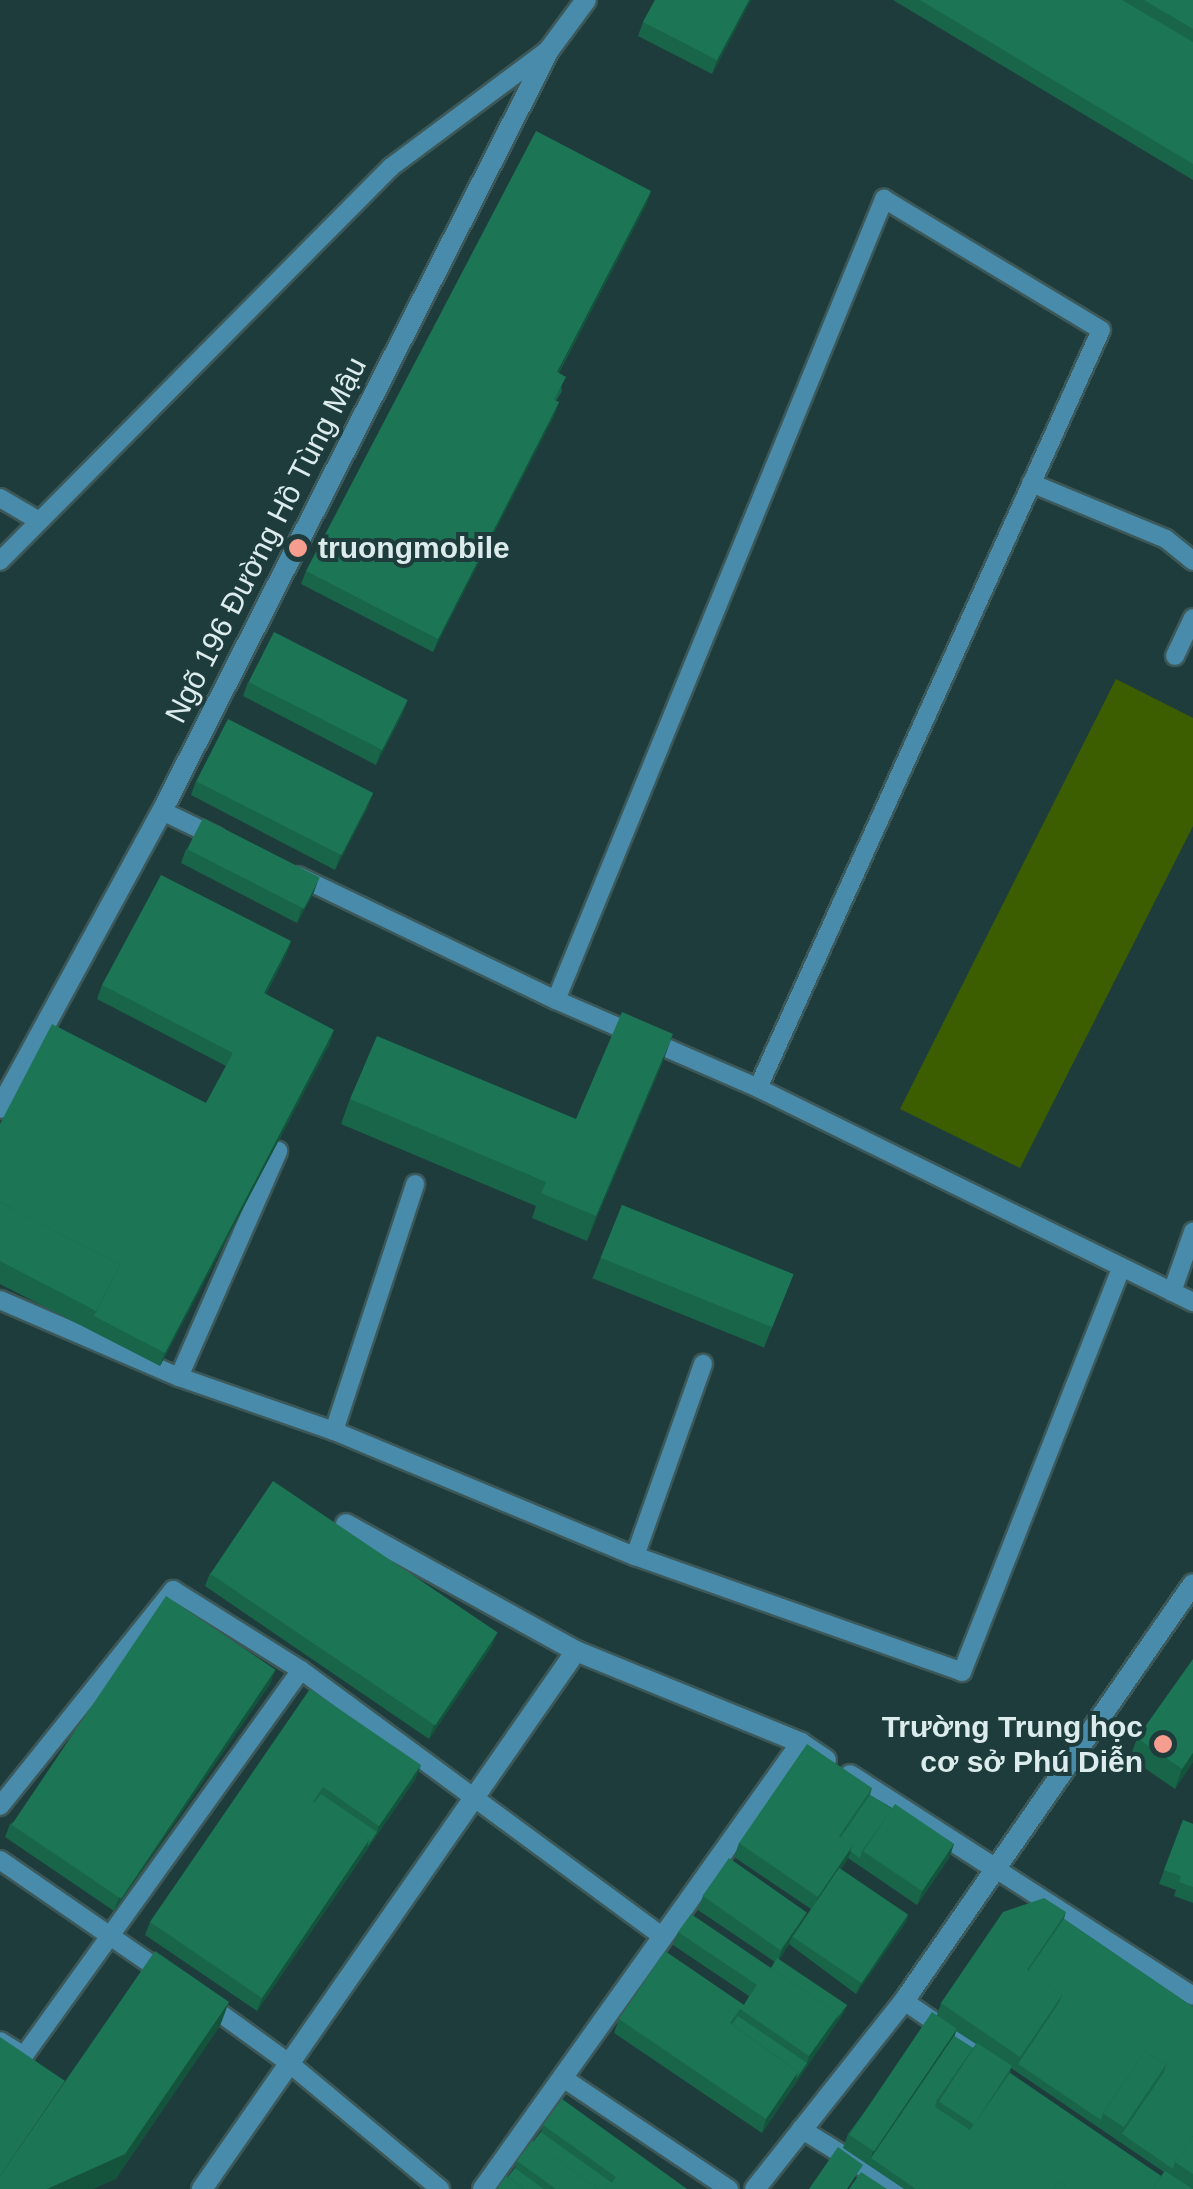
<!DOCTYPE html>
<meta charset="utf-8">
<style>
body{margin:0}
#map{position:relative;width:1193px;height:2189px;overflow:hidden;background:#1f3c3c;font-family:Helvetica,sans-serif}
div>[style]{position:absolute}
[style*='--x']{left:calc(var(--x)*1px);top:calc(var(--y)*1px);width:calc(var(--w)*1px);rotate:calc(var(--a)*1deg)}
.green>*{inset:0;background:#3c5e00}
.roads{filter:drop-shadow(2px 0 #3d5858) drop-shadow(-2px 0 #3d5858) drop-shadow(0 2px #3d5858) drop-shadow(0 -2px #3d5858)}
.service>*{height:18px;margin:-9px;padding:0 9px;transform-origin:9px;border-radius:9px;background:#488baa}
.minor>*{height:20px;margin:-10px;padding:0 10px;transform-origin:10px;border-radius:10px;background:#488baa}
.wall>*{inset:0;background:#186549;transform-origin:0 0}
.shaded-wall>*{inset:0;background:#14533c}
.building>*{inset:0;background:#1c7655;transform-origin:0 0}
.dots>*{width:28px;height:28px;translate:-50% -50%;box-sizing:border-box;border:5px solid #1f3c3c;border-radius:50%}
span{translate:-50% -50%;white-space:nowrap;text-align:center;line-height:1.15;-webkit-text-stroke:8px #1f3c3c;paint-order:stroke}
.street-label{font-size:30px;color:#dcecec}
.poi-label{font-size:30px;color:#dcecec;font-weight:700}
.left{translate:0 -50%;text-align:left}
.right{translate:-100% -50%;text-align:right}
</style>
<div id="map">
<div class="green">
<div style="clip-path:polygon(1116px 679px,1193px 718px,1193px 826px,1020px 1168px,900px 1109px)"></div>
</div>
<div class="roads">
<div class="service">
<div style="--x:1031;--y:483;--w:146;--a:22.5"></div>
<div style="--x:1166;--y:539;--w:35;--a:39"></div>
<div style="--x:0;--y:498;--w:45;--a:30.5"></div>
<div style="--x:0;--y:561;--w:555;--a:-45.22"></div>
<div style="--x:391;--y:167;--w:196;--a:-36.7"></div>
<div style="--x:1175;--y:656;--w:42;--a:-64.7"></div>
<div style="--x:162;--y:811;--w:60;--a:25.7"></div>
<div style="--x:298;--y:876;--w:286;--a:25.7"></div>
<div style="--x:556;--y:1000;--w:220;--a:23.5"></div>
<div style="--x:758;--y:1088;--w:485;--a:26.2"></div>
<div style="--x:556;--y:1000;--w:866;--a:-67.73"></div>
<div style="--x:884;--y:199;--w:253;--a:31.1"></div>
<div style="--x:1101;--y:330;--w:832;--a:114.35"></div>
<div style="--x:1172;--y:1292;--w:64;--a:-70.7"></div>
<div style="--x:0;--y:1300;--w:195;--a:23.3"></div>
<div style="--x:179;--y:1377;--w:164;--a:19.2"></div>
<div style="--x:334;--y:1431;--w:326;--a:22.6"></div>
<div style="--x:635;--y:1556;--w:347;--a:19.5"></div>
<div style="--x:962;--y:1672;--w:432;--a:-68.5"></div>
<div style="--x:179;--y:1377;--w:247;--a:-66.3"></div>
<div style="--x:334;--y:1431;--w:260;--a:-71.8"></div>
<div style="--x:635;--y:1556;--w:204;--a:-70.5"></div>
<div style="--x:301;--y:1670;--w:448;--a:36.4"></div>
<div style="--x:0;--y:1806;--w:277;--a:-51.3"></div>
<div style="--x:173;--y:1590;--w:151;--a:32"></div>
<div style="--x:301;--y:1670;--w:475;--a:125.7"></div>
<div style="--x:24;--y:2056;--w:28;--a:-148"></div>
<div style="--x:0;--y:1860;--w:199;--a:34.6"></div>
<div style="--x:996;--y:1869;--w:234;--a:32.8"></div>
<div style="--x:904;--y:2001;--w:108;--a:34.4"></div>
<div style="--x:206;--y:2003;--w:102;--a:35.9"></div>
<div style="--x:289;--y:2063;--w:197;--a:39.8"></div>
<div style="--x:563;--y:2078;--w:200;--a:33.8"></div>
<div style="--x:801;--y:2129;--w:114;--a:31.7"></div>
</div>
<div class="minor">
<div style="--x:0;--y:1108;--w:338;--a:-61.4"></div>
<div style="--x:162;--y:811;--w:854;--a:-63.04"></div>
<div style="--x:549;--y:50;--w:62;--a:-53.5"></div>
<div style="--x:346;--y:1524;--w:263;--a:28.9"></div>
<div style="--x:576;--y:1651;--w:243;--a:22.2"></div>
<div style="--x:801;--y:1743;--w:30;--a:34"></div>
<div style="--x:850;--y:1775;--w:174;--a:32.8"></div>
<div style="--x:202;--y:2189;--w:655;--a:-55.19"></div>
<div style="--x:483;--y:2189;--w:548;--a:-54.51"></div>
<div style="--x:755;--y:2189;--w:240;--a:-51.6"></div>
<div style="--x:904;--y:2001;--w:507;--a:-55.28"></div>
</div>
</div>
<div class="wall">
<div style="clip-path:polygon(655px 0,751px 0,712px 74px,638px 36px,643px 22px)"></div>
<div style="clip-path:polygon(893px 0,1193px 0,1193px 180px)"></div>
<div style="clip-path:polygon(651px 191px,646px 205px,559px 373px,562px 391px,556px 401px,559px 402px,554px 416px,433px 652px,301px 584px,306px 571px)"></div>
<div style="clip-path:polygon(248px 682px,407px 701px,402px 715px,376px 765px,243px 696px)"></div>
<div style="clip-path:polygon(196px 781px,368px 807px,335px 870px,191px 795px)"></div>
<div style="clip-path:polygon(186px 849px,314px 892px,297px 923px,181px 863px)"></div>
<div style="clip-path:polygon(291px 941px,286px 955px,266px 994px,330px 1043px,160px 1366px,0 1284px,0 1124px,206px 1103px,226px 1066px,97px 999px,102px 985px)"></div>
<div style="clip-path:polygon(664px 1059px,587px 1241px,532px 1218px,536px 1206px,341px 1124px,350px 1099px,576px 1119px)"></div>
<div style="left:622px;top:1205px;width:185px;height:79px;rotate:22deg"></div>
<div style="clip-path:polygon(210px 1573px,492px 1646px,429px 1739px,205px 1586px)"></div>
<div style="clip-path:polygon(275px 1670px,270px 1684px,114px 1911px,5px 1837px,10px 1824px)"></div>
<div style="clip-path:polygon(310px 1689px,416px 1778px,257px 2011px,145px 1935px,150px 1922px)"></div>
<div style="clip-path:polygon(1137px 1738px,1193px 1762px,1175px 1789px,1130px 1758px)"></div>
<div style="clip-path:polygon(872px 1788px,870px 1795px,954px 1844px,949px 1858px,917px 1905px,848px 1858px,841px 1869px,908px 1915px,906px 1922px,856px 1994px,789px 1944px,779px 1960px,847px 2005px,844px 2012px,762px 2133px,614px 2033px,619px 2019px,744px 2005px,749px 1996px,673px 1945px,678px 1932px,771px 1968px,775px 1962px,698px 1910px,703px 1896px,804px 1919px,811px 1909px,734px 1857px,739px 1843px)"></div>
<div style="clip-path:polygon(1183px 1820px,1193px 1824px,1193px 1903px,1174px 1896px,1176px 1890px,1159px 1884px)"></div>
<div style="clip-path:polygon(evenodd,1066px 1912px,1064px 1919px,1193px 2007px,1193px 2189px,904px 2189px,843px 2148px,848px 2134px,937px 2015px,941px 2003px,1066px 1912px,956px 2031px,976px 2044px,973px 2048px,954px 2036px,956px 2031px,1066px 1912px,1011px 2068px,1164px 2172px,1161px 2176px,1010px 2073px,1011px 2068px)"></div>
<div style="clip-path:polygon(543px 2125px,687px 2189px,497px 2189px,508px 2177px,515px 2168px,517px 2161px,541px 2132px)"></div>
</div>
<div class="shaded-wall">
<div style="clip-path:polygon(749px 0,751px 0,712px 74px,717px 60px)"></div>
<div style="clip-path:polygon(651px 191px,646px 205px,552px 385px,557px 372px)"></div>
<div style="clip-path:polygon(559px 402px,554px 416px,433px 652px,438px 639px)"></div>
<div style="clip-path:polygon(407px 701px,402px 715px,376px 765px,381px 751px)"></div>
<div style="clip-path:polygon(373px 794px,368px 807px,335px 870px,340px 856px)"></div>
<div style="clip-path:polygon(319px 878px,314px 892px,297px 923px,302px 909px)"></div>
<div style="clip-path:polygon(291px 941px,286px 955px,259px 1006px,264px 993px)"></div>
<div style="clip-path:polygon(334px 1030px,330px 1043px,160px 1366px,165px 1353px)"></div>
<div style="clip-path:polygon(673px 1034px,664px 1059px,587px 1241px,596px 1216px)"></div>
<div style="clip-path:polygon(497px 1633px,492px 1646px,429px 1739px,434px 1725px)"></div>
<div style="clip-path:polygon(275px 1670px,270px 1684px,114px 1911px,119px 1898px)"></div>
<div style="clip-path:polygon(1193px 1753px,1193px 1762px,1175px 1789px,1182px 1769px)"></div>
<div style="clip-path:polygon(421px 1765px,416px 1778px,257px 2011px,262px 1998px,369px 1840px,377px 1832px,379px 1826px)"></div>
<div style="clip-path:polygon(954px 1844px,949px 1858px,917px 1905px,922px 1892px)"></div>
<div style="clip-path:polygon(853px 1845px,848px 1859px,813px 1910px,818px 1897px)"></div>
<div style="clip-path:polygon(807px 1912px,802px 1925px,792px 1937px,789px 1944px,777px 1963px,782px 1949px)"></div>
<div style="clip-path:polygon(908px 1915px,906px 1922px,856px 1994px,859px 1987px)"></div>
<div style="clip-path:polygon(229px 2002px,220px 2026px,116px 2179px,93px 2189px,47px 2189px)"></div>
<div style="clip-path:polygon(847px 2005px,844px 2012px,762px 2133px,766px 2119px,798px 2072px,807px 2063px,809px 2056px,839px 2014px)"></div>
<div style="clip-path:polygon(957px 2029px,952px 2043px,871px 2158px,873px 2151px)"></div>
</div>
<div class="building">
<div style="clip-path:polygon(655px 0,749px 0,717px 60px,643px 22px)"></div>
<div style="clip-path:polygon(920px 0,1122px 0,1193px 42px,1193px 164px)"></div>
<div style="clip-path:polygon(1144px 0,1193px 0,1193px 29px)"></div>
<div style="clip-path:polygon(536px 131px,651px 191px,557px 372px,566px 377px,554px 400px,559px 402px,438px 639px,306px 571px)"></div>
<div style="left:274px;top:632px;width:150px;height:56px;rotate:27deg"></div>
<div style="left:228px;top:719px;width:163px;height:70px;rotate:27deg"></div>
<div style="left:203px;top:818px;width:131px;height:35px;rotate:27deg"></div>
<div style="clip-path:polygon(161px 875px,291px 941px,264px 993px,334px 1030px,165px 1353px,94px 1316px,120px 1265px,0 1202px,0 1124px,52px 1024px,206px 1103px,233px 1053px,102px 985px)"></div>
<div style="clip-path:polygon(622px 1012px,673px 1034px,596px 1216px,541px 1193px,546px 1182px,350px 1099px,377px 1036px,576px 1119px)"></div>
<div style="clip-path:polygon(0 1202px,120px 1265px,96px 1311px,0 1261px)"></div>
<div style="left:622px;top:1205px;width:185px;height:57px;rotate:22deg"></div>
<div style="left:273px;top:1481px;width:271px;height:112px;rotate:34deg"></div>
<div style="left:166px;top:1596px;width:132px;height:276px;rotate:34deg"></div>
<div style="clip-path:polygon(1193px 1659px,1193px 1753px,1182px 1769px,1137px 1738px)"></div>
<div style="clip-path:polygon(310px 1689px,421px 1765px,379px 1826px,323px 1787px,313px 1802px,369px 1840px,262px 1998px,150px 1922px)"></div>
<div style="clip-path:polygon(807px 1744px,872px 1788px,839px 1836px,853px 1845px,818px 1897px,739px 1843px)"></div>
<div style="clip-path:polygon(321px 1794px,377px 1832px,367px 1847px,369px 1840px,314px 1803px)"></div>
<div style="clip-path:polygon(870px 1795px,892px 1809px,862px 1851px,860px 1858px,850px 1851px,853px 1845px,841px 1837px)"></div>
<div style="left:895px;top:1804px;width:71px;height:57px;rotate:34deg"></div>
<div style="clip-path:polygon(1183px 1820px,1193px 1824px,1193px 1887px,1179px 1882px,1181px 1876px,1164px 1870px)"></div>
<div style="left:729px;top:1858px;width:95px;height:46px;rotate:35deg"></div>
<div style="left:839px;top:1868px;width:83px;height:83px;rotate:34deg"></div>
<div style="clip-path:polygon(1044px 1898px,1066px 1912px,1027px 1970px,1062px 1995px,1020px 2057px,941px 2003px,1003px 1912px)"></div>
<div style="clip-path:polygon(691px 1914px,839px 2014px,809px 2056px,740px 2009px,730px 2023px,798px 2072px,766px 2119px,619px 2019px,665px 1951px,744px 2005px,757px 1985px,678px 1932px)"></div>
<div style="clip-path:polygon(1064px 1919px,1193px 2007px,1193px 2136px,1175px 2162px,1173px 2169px,1122px 2134px,1164px 2072px,1166px 2065px,1145px 2051px,1103px 2113px,1101px 2120px,1018px 2064px,1060px 2001px,1062px 1995px,1028px 1971px)"></div>
<div style="clip-path:polygon(155px 1951px,229px 2002px,125px 2154px,47px 2189px,0 2189px,0 2176px)"></div>
<div style="clip-path:polygon(777px 1958px,847px 2005px,836px 2020px,839px 2014px,771px 1968px)"></div>
<div style="left:932px;top:2012px;width:30px;height:148px;rotate:34deg"></div>
<div style="clip-path:polygon(738px 2016px,807px 2063px,796px 2079px,798px 2072px,732px 2024px)"></div>
<div style="clip-path:polygon(954px 2036px,973px 2048px,937px 2100px,935px 2107px,970px 2130px,1010px 2073px,1161px 2176px,1152px 2189px,1069px 2189px,1058px 2181px,1052px 2189px,916px 2189px,871px 2158px)"></div>
<div style="clip-path:polygon(0 2037px,65px 2081px,0 2176px)"></div>
<div style="left:977px;top:2043px;width:42px;height:70px;rotate:33deg"></div>
<div style="left:1145px;top:2051px;width:25px;height:75px;rotate:34deg"></div>
<div style="clip-path:polygon(562px 2099px,687px 2189px,607px 2189px,616px 2177px,543px 2125px)"></div>
<div style="clip-path:polygon(541px 2132px,612px 2183px,607px 2189px,598px 2189px,533px 2142px)"></div>
<div style="clip-path:polygon(1193px 2136px,1193px 2174px,1175px 2162px)"></div>
<div style="clip-path:polygon(532px 2141px,598px 2189px,556px 2189px,517px 2161px)"></div>
<div style="clip-path:polygon(838px 2147px,863px 2165px,847px 2189px,809px 2189px)"></div>
<div style="clip-path:polygon(515px 2168px,544px 2189px,524px 2189px,508px 2177px)"></div>
<div style="clip-path:polygon(1165px 2171px,1193px 2189px,1152px 2189px)"></div>
<div style="clip-path:polygon(861px 2172px,887px 2189px,849px 2189px)"></div>
<div style="clip-path:polygon(506px 2176px,524px 2189px,497px 2189px)"></div>
<div style="clip-path:polygon(1058px 2181px,1069px 2189px,1052px 2189px)"></div>
</div>
<div class="dots">
<div style="left:298px;top:548px;background:#f59d8f"></div>
<div style="left:1163px;top:1744px;background:#f59d8f"></div>
</div>
<div class="street-label">
<span style="left:266px;top:540px;rotate:-63deg">Ngõ 196 Đường Hồ Tùng Mậu</span>
</div>
<div class="poi-label">
<span class="left" style="left:318px;top:548px">truongmobile</span>
<span class="right" style="left:1143px;top:1744px">Trường Trung học<br>cơ sở Phú Diễn</span>
</div>
</div>
